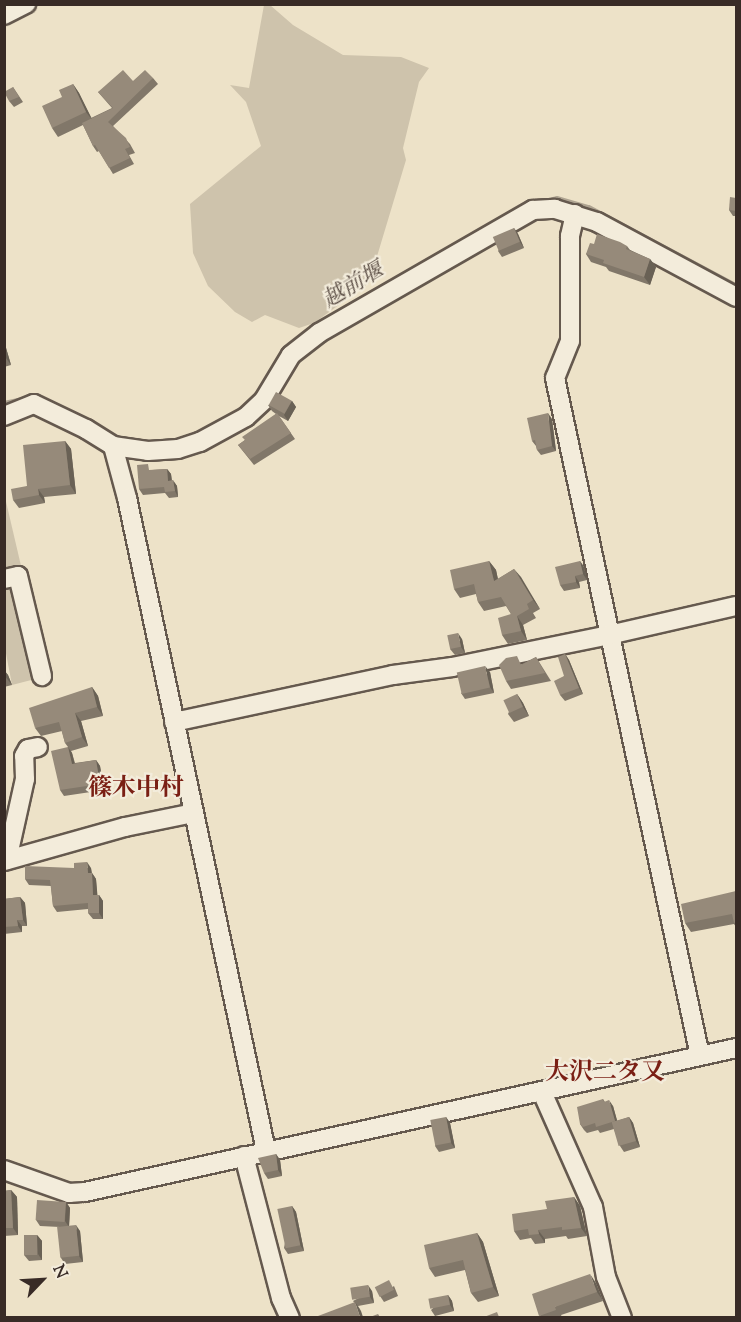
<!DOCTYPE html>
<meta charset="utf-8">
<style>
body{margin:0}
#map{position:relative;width:741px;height:1322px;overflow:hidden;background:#ede2c8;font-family:"Sorts Mill Goudy","Noto Serif JP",serif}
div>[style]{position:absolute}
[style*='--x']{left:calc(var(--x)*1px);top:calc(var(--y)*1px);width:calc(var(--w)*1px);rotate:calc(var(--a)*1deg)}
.green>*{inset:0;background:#cec3ac}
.stream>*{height:4px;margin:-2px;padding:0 2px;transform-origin:2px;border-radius:2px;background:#afa491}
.roads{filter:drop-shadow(2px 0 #65594e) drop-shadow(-2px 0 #65594e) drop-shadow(0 2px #65594e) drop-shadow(0 -2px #65594e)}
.minor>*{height:18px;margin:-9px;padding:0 9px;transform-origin:9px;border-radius:9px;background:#f3ecdb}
.wall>*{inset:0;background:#817769}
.shaded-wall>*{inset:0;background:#696155}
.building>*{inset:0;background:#968a7a;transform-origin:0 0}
span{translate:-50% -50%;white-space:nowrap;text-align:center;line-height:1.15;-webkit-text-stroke:4.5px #f3ecdb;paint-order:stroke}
.water-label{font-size:22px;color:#5c4f46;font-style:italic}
.quarter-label{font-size:24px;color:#7a1f14;font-weight:700}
.frame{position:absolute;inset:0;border:6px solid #382b26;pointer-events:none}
.north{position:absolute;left:12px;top:1250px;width:60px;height:60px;-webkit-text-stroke:4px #f3ecdb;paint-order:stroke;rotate:65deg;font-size:16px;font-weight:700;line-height:24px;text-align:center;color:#382b26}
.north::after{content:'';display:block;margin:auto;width:21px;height:27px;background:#382b26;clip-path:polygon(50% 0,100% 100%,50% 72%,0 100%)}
</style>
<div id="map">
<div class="green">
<div style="clip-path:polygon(264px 5px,270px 5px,293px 25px,343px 55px,401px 57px,429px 68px,419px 82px,403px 148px,406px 160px,369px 283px,314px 323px,299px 328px,265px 315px,252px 322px,235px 312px,208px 286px,193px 253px,190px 204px,261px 146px,246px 102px,230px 85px,249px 88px)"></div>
<div style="clip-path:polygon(4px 493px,22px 570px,5px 574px)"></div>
<div style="clip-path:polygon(17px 582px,39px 678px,12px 685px,5px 648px,4px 585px)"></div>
</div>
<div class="stream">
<div style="--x:544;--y:201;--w:13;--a:-13"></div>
<div style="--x:557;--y:198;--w:33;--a:16"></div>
<div style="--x:589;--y:207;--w:166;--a:28"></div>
<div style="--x:479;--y:231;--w:46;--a:-29.9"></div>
<div style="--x:4;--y:403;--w:24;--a:-12"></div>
</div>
<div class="roads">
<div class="minor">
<div style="--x:4;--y:15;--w:25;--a:-27"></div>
<div style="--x:575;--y:214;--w:23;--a:103"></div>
<div style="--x:570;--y:236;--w:105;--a:90"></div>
<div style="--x:570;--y:341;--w:40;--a:112"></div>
<div style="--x:555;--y:378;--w:693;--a:77.93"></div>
<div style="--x:4;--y:416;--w:32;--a:-22"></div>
<div style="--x:34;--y:404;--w:58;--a:25.7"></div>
<div style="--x:86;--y:429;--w:32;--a:32"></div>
<div style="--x:113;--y:446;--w:35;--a:8"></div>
<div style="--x:148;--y:451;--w:30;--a:-4"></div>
<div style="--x:178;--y:449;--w:23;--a:-18"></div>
<div style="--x:200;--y:442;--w:52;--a:-28.5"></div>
<div style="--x:246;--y:417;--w:25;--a:-43"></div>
<div style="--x:264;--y:400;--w:52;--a:-59"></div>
<div style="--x:291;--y:355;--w:36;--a:-38"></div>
<div style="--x:319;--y:333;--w:247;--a:-29.9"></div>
<div style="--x:533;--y:210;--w:22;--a:-3"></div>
<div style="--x:555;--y:209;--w:44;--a:17.2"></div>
<div style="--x:597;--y:222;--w:158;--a:28.3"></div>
<div style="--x:113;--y:446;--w:54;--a:74.9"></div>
<div style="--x:127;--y:498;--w:668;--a:77.98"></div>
<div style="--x:4;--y:579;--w:14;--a:-12"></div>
<div style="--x:18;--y:576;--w:103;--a:76.5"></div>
<div style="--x:174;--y:722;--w:224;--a:-12.1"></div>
<div style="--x:393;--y:675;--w:60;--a:-7.7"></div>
<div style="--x:452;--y:667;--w:160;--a:-11.5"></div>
<div style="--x:609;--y:635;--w:130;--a:-12.9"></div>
<div style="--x:7;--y:860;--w:83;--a:-77.5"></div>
<div style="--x:25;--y:779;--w:23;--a:-92"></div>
<div style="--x:24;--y:756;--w:8;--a:-60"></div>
<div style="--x:28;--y:749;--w:10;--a:-11"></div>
<div style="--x:4;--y:861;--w:126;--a:-15.7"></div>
<div style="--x:125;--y:827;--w:70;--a:-11.5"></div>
<div style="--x:542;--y:1092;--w:126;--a:66.1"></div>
<div style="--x:593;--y:1207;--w:71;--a:79.5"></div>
<div style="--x:606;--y:1277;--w:44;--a:68.7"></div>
<div style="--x:244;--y:1156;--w:147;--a:75.4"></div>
<div style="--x:281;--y:1298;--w:22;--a:66"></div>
<div style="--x:4;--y:1170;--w:69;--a:19.5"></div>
<div style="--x:69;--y:1193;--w:16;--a:-4"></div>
<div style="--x:85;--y:1192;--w:667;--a:-12.47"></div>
</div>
</div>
<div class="wall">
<div style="clip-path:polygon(153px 78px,158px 84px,113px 126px,130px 144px,135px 153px,129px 155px,134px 164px,113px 174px,99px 151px,97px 152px,93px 146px,83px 125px,58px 137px,52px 128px,73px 84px,79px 93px,91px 118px,112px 108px,98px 92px,133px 81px)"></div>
<div style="clip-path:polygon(13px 87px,23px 102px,14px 107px,9px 101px)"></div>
<div style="clip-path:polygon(736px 198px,736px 216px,733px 216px,729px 210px)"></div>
<div style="clip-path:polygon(514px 228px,518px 234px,524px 248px,502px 257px,498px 251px)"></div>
<div style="clip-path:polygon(594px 244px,627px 246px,630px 250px,650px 259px,656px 267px,650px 285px,609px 271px,606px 267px,591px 262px,586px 254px)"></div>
<div style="clip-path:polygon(4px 341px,11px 365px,4px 367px)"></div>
<div style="clip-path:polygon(292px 401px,296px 407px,288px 421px,279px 416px,295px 439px,254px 465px,238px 445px,245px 440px,276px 414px,272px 411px,268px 405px)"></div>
<div style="clip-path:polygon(552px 419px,556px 451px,541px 455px,537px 450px,536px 446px,532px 441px)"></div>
<div style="clip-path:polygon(65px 441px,71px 449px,76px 494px,44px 497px,45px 503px,19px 508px,13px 500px,27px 486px)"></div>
<div style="clip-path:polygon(167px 469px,171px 474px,172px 480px,177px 486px,178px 497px,169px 498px,165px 493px,143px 495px,139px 489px,152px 470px)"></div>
<div style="clip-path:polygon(489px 561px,496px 570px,498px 579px,514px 569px,540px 609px,533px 613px,536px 618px,523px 625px,527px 640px,508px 644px,502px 635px,511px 614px,506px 606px,484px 611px,478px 602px,476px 594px,460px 598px,454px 589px)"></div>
<div style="clip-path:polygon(580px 561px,584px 567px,587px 580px,579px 582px,580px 588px,564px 591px,560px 585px)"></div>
<div style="clip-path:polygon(462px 639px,465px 653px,455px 655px,450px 649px)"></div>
<div style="clip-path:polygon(565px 654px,569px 660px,583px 694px,565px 701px,560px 695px,564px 676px)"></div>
<div style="clip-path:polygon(536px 657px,551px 681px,511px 689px,506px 681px,522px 664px)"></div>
<div style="clip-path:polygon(4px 670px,8px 675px,12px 685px,4px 687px)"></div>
<div style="clip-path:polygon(490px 672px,494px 693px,465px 699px,461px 693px)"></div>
<div style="clip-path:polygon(92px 687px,98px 696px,103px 716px,81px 721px,88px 746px,71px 751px,72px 753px,75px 763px,96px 760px,100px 766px,104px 790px,64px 796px,60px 790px,68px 747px,65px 743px,62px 731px,41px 736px,35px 728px)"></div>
<div style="clip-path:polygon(517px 694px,523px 703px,529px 716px,514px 722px,508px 714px)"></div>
<div style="clip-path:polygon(74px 868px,91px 868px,92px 873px,96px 879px,97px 895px,99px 895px,103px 901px,103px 919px,93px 919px,88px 913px,88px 909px,57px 912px,53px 906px,51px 886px,29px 885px,25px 879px)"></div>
<div style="clip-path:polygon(736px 891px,736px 927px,734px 924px,691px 932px,685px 923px)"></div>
<div style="clip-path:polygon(20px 897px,25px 903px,27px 926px,22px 926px,22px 932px,4px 934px,4px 899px)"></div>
<div style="clip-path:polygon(603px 1099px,605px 1102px,613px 1106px,617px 1121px,629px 1117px,633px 1123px,640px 1147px,624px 1152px,620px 1146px,614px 1129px,600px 1133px,598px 1130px,587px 1133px,584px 1130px,580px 1124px)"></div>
<div style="clip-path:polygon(446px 1117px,450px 1123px,455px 1148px,439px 1152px,435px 1146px)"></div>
<div style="clip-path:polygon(276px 1154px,280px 1160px,282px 1176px,268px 1179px,264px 1173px)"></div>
<div style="clip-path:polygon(11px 1190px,17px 1197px,18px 1235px,4px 1236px,4px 1191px)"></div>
<div style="clip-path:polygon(574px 1197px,580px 1206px,587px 1236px,568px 1239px,566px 1236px,545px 1239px,545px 1243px,535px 1244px,531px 1238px,520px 1240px,514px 1231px,547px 1209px)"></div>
<div style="clip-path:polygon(66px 1202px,70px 1208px,69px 1226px,80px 1231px,83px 1262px,65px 1264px,61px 1258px,60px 1227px,40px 1226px,36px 1220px)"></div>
<div style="clip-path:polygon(292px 1206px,296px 1212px,304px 1251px,288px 1254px,284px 1248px)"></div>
<div style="clip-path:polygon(477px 1233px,483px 1242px,499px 1296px,478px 1302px,471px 1293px,465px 1270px,435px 1277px,429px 1268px)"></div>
<div style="clip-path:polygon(37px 1235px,42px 1241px,42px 1260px,29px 1261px,24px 1255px)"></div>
<div style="clip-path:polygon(596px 1283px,603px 1301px,561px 1315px,562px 1317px,540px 1317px,539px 1316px)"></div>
<div style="clip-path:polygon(394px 1286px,398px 1296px,384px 1302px,380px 1296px)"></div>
<div style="clip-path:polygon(372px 1291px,374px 1303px,358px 1306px,361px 1311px,353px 1301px)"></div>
<div style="clip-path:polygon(448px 1295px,452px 1301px,454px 1311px,435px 1316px,431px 1310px)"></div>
</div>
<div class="shaded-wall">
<div style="clip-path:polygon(73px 84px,79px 93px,93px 121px,86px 112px)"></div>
<div style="clip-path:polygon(514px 228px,518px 234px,524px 248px,520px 242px)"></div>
<div style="clip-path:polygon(650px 259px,656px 267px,650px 285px,644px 277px)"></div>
<div style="clip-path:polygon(4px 341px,11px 365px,6px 358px,4px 353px)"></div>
<div style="clip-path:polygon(292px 401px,296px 407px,288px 421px,284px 415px)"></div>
<div style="clip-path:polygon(548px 413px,552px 419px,556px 451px,552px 446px)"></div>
<div style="clip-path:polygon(65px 441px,71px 449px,76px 494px,70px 485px)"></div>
<div style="clip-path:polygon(167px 469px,171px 474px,172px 486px,168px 481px)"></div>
<div style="clip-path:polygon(173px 480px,177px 486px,178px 497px,175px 491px)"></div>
<div style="clip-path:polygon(38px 489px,44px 497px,45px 503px,39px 495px)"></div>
<div style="clip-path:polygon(489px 561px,496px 570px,500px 590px,494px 581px)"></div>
<div style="clip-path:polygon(580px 561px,584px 567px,587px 580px,583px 574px)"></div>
<div style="clip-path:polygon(514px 569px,521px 577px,540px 609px,533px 600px)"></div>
<div style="clip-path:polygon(575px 576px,579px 582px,580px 588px,576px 582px)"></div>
<div style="clip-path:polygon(517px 616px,523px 625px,527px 640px,521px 631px)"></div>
<div style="clip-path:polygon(458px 633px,462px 639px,465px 653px,461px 647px)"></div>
<div style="clip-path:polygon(565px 654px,569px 660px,583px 694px,579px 688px)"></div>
<div style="clip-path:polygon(485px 666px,490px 672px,494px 693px,490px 687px)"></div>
<div style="clip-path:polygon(4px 670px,8px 675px,12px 685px,4px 675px)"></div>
<div style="clip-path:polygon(92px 687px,98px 696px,103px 716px,97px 707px)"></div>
<div style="clip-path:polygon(517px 694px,523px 703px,529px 716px,523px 707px)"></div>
<div style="clip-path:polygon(75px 713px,81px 721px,88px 746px,82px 737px)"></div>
<div style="clip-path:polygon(68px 747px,72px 753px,76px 770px,72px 764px)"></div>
<div style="clip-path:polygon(96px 760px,100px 766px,104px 790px,100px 784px)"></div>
<div style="clip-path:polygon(87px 862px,91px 868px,92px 879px,88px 873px)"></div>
<div style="clip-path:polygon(92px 873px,96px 879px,98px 901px,93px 895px)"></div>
<div style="clip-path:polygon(99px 895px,103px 901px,103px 919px,99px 913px)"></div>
<div style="clip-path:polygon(20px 897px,25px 903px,27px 926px,23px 920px)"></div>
<div style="clip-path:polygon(17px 920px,22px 926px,22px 932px,18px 926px)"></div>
<div style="clip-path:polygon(609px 1100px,613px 1106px,619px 1127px,615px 1121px)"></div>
<div style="clip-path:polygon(446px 1117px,450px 1123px,455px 1148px,451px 1143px)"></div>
<div style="clip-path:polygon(629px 1117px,633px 1123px,640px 1147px,636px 1141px)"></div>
<div style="clip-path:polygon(276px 1154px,280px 1160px,282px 1176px,278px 1170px)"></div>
<div style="clip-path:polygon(11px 1190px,17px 1197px,18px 1235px,13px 1228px)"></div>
<div style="clip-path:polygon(574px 1197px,580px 1206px,587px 1236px,581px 1228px)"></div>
<div style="clip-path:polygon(66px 1202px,70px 1208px,69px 1227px,65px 1221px)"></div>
<div style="clip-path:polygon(292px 1206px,296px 1212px,304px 1251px,300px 1245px)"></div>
<div style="clip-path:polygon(76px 1225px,80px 1231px,83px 1262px,79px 1256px)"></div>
<div style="clip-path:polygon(538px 1230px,545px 1239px,545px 1243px,539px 1234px)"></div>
<div style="clip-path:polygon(477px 1233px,483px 1242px,499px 1296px,493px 1287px)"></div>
<div style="clip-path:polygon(37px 1235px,42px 1241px,42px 1260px,38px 1254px)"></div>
<div style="clip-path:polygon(590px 1274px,596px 1283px,603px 1301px,597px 1292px)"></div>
<div style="clip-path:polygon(368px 1285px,372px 1291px,374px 1303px,370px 1297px)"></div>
<div style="clip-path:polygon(448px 1295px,452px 1301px,454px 1311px,450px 1305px)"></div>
<div style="clip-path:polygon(355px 1302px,361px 1311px,363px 1317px,360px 1317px)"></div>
</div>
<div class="building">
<div style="clip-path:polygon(123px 70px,133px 81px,145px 70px,153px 78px,108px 122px,126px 138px,130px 147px,125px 149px,130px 158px,109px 168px,95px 145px,93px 146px,82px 123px,113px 108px,98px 92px)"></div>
<div style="clip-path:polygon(73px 84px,86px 112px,52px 128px,42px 106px,62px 97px,59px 90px)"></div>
<div style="clip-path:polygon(13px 87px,19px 97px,9px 101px,4px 92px)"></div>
<div style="clip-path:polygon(730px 197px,736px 198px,736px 211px,729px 210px)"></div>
<div style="left:514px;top:228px;width:15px;height:23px;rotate:67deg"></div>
<div style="clip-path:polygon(597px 234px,620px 242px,627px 246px,626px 249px,650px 259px,644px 277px,603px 263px,604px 260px,586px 254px,590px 243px,594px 244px)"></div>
<div style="left:276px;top:392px;width:18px;height:15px;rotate:29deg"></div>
<div style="clip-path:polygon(277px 413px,291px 433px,250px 459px,238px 445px,245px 440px,242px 437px)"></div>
<div style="clip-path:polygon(548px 413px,552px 446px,537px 450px,535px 440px,532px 441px,527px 418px)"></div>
<div style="clip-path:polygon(65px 441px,70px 485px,38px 489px,39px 495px,13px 500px,11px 489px,27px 486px,23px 445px)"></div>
<div style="clip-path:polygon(148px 464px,149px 470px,167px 469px,168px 481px,173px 480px,175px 491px,165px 492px,164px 487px,139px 489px,137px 465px)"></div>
<div style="clip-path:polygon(489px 561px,494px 581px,514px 569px,533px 600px,527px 604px,529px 609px,517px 616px,521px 631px,502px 635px,498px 618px,511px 614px,501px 597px,478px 602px,474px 584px,454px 589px,450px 570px)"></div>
<div style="clip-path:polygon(580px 561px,583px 574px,575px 576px,576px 582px,560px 585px,555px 567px)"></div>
<div style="left:458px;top:633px;width:14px;height:11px;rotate:78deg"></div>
<div style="clip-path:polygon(565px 654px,579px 688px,560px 695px,554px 681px,564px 676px,558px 657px)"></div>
<div style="clip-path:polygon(517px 656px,521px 665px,536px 657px,545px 673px,506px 681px,499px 665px,506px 658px)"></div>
<div style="left:485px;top:666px;width:22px;height:29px;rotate:77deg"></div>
<div style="clip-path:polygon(92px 687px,97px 707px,75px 713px,82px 737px,65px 743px,59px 722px,35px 728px,29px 708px)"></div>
<div style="left:517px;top:694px;width:14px;height:15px;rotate:65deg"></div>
<div style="clip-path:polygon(68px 747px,72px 764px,96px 760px,100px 784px,60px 790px,51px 751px)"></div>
<div style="clip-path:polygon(87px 862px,88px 873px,92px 873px,93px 895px,99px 895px,99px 913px,88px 913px,88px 903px,53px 906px,50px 880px,25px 879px,25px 866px,74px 868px,74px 863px)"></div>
<div style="clip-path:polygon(736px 891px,736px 922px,734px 923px,732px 914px,685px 923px,681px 904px)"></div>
<div style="clip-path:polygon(20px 897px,23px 920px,17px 920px,18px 926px,4px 927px,4px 899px)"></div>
<div style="clip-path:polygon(603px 1099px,604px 1102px,609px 1100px,615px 1121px,596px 1127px,595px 1123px,583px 1127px,580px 1124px,577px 1107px)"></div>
<div style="left:446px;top:1117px;width:26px;height:16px;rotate:79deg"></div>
<div style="left:629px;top:1117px;width:25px;height:18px;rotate:74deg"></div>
<div style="clip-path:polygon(276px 1154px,278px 1170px,264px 1173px,258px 1158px)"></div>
<div style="clip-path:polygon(11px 1190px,13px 1228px,4px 1228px,4px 1191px)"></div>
<div style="clip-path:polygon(574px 1197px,581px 1228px,562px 1230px,562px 1227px,538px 1230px,539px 1234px,529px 1235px,528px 1229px,514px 1231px,512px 1214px,547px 1209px,545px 1201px)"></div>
<div style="left:37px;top:1200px;width:29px;height:20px;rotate:4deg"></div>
<div style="left:292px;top:1206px;width:40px;height:15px;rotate:78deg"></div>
<div style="left:76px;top:1225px;width:31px;height:19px;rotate:84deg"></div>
<div style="clip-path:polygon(477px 1233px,493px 1287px,471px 1293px,463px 1260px,429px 1268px,424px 1245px)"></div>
<div style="left:24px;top:1235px;width:13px;height:20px"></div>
<div style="clip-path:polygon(590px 1274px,597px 1292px,555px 1307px,556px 1310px,539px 1316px,532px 1294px)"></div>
<div style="left:389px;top:1280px;width:11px;height:16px;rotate:63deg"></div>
<div style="left:368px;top:1285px;width:12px;height:18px;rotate:81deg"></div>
<div style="left:448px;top:1295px;width:10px;height:20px;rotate:79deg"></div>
<div style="clip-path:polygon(355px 1302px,360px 1317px,319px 1317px,318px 1316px)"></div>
<div style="clip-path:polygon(497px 1312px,499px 1317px,484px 1317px)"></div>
<div style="clip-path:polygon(378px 1314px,380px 1317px,370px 1317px)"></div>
</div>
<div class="water-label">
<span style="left:354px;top:287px;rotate:-31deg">越前堰</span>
</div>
<div class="quarter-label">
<span style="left:136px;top:790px">篠木中村</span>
<span style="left:605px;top:1074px">大沢二タ又</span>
</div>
<div class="frame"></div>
<div class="north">N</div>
</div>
